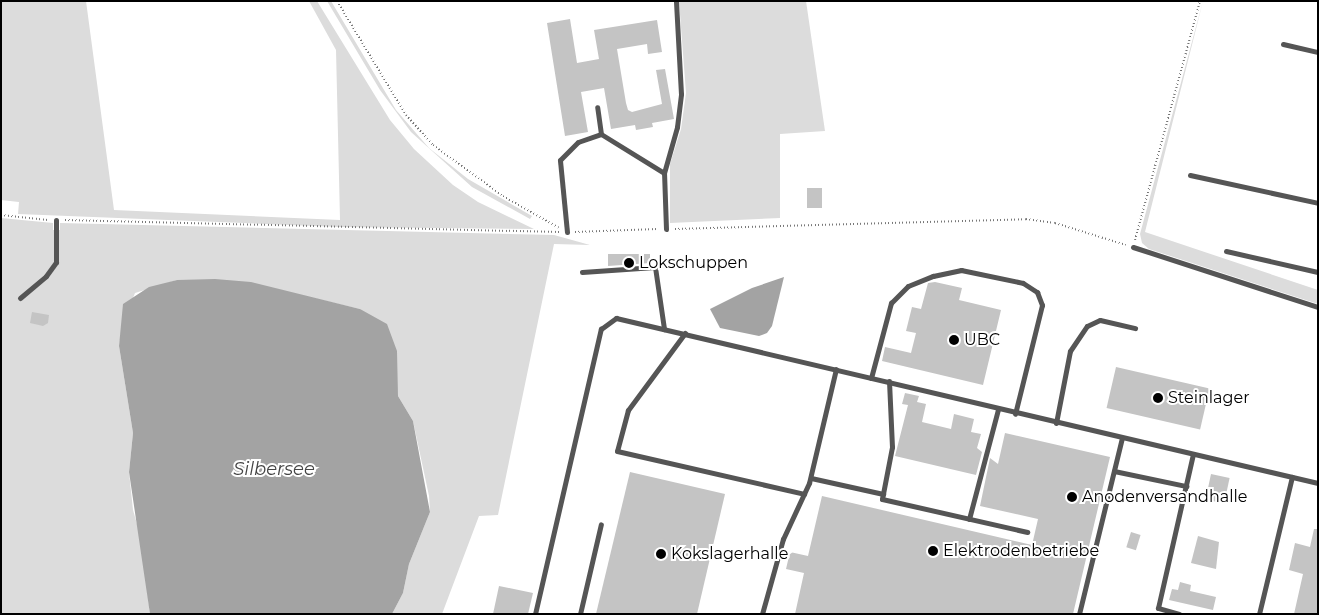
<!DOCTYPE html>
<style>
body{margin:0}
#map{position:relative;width:1319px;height:615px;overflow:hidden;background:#fff;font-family:Montserrat,sans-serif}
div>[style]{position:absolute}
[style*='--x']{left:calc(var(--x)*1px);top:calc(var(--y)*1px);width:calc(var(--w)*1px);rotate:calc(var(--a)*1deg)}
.green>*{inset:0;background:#dcdcdc}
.water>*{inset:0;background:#a3a3a3}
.building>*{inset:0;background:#c4c4c4;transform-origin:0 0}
.path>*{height:2px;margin-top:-1px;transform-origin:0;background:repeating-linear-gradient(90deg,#777 0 1px,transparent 0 3.5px)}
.service>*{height:5px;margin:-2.5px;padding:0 2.5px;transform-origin:2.5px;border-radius:2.5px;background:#555}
.dots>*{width:14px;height:14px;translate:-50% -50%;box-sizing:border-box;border:2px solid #fff;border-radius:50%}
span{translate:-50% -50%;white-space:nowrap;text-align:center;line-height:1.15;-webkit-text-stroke:4px #fff;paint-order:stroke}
.poi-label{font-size:16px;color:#000}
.left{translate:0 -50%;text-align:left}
.water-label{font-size:18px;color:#444;font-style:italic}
.frame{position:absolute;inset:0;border:2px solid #000;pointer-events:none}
</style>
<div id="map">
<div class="green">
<div style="clip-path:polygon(1px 1px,86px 1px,114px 210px,340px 220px,336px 50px,309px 1px,317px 1px,390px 120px,414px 149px,453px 185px,478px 202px,534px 229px,340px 227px,18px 214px,19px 202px,1px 200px)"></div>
<div style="clip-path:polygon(327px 1px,331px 1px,396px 110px,429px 148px,468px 179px,532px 216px,530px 219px,472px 187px,411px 132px,380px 90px)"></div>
<div style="clip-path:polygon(679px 1px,806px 1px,825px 131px,780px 134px,780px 218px,670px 223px,670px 164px,681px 129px,686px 93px)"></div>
<div style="clip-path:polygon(1203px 1px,1145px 232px,1318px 290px,1318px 304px,1149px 249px,1142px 243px,1140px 234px)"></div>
<div style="clip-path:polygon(1px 218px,53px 223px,53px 230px,60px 230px,60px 223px,554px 235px,590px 245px,554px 244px,498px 515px,479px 516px,442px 614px,392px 614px,403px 593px,409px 564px,430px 512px,429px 496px,413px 421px,398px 396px,396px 382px,360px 309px,313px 298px,177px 280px,135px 293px,122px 326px,119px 346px,133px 433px,129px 472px,133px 510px,141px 538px,150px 614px,1px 614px)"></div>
</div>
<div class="water">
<div style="clip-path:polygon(784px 277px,772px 326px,767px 333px,759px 336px,720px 328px,710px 309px,752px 288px)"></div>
<div style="clip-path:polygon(215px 279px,251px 282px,360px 309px,387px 324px,397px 351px,398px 396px,413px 421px,430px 512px,409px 564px,403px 593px,392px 614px,150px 614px,129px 472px,133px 433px,119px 346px,123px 304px,149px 287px,177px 280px)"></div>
</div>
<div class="building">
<div style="clip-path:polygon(570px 19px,577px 63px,599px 59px,594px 30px,657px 20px,662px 52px,648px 54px,647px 44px,617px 49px,626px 103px,628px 110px,632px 112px,662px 104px,656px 70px,665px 69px,674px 119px,652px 123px,653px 127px,636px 130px,635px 125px,611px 129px,604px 88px,581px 92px,588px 132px,565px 136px,547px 23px)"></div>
<div style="left:807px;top:188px;width:15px;height:20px"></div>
<div style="clip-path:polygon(608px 254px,650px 254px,650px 263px,608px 266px)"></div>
<div style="clip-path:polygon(935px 282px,962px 288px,959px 300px,1001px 310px,983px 385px,882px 361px,885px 347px,911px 353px,916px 333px,906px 331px,912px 307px,921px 309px,928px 283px)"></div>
<div style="clip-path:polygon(32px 312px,49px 315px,48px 323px,43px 326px,30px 323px)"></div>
<div style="left:1116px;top:367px;width:96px;height:42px;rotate:13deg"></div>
<div style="clip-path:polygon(905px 393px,919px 396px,917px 402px,926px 404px,922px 422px,951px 429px,954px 414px,974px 419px,971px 432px,981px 434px,977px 448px,982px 452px,976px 475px,895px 456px,908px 405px,902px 404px)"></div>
<div style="clip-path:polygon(1005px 433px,1110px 457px,1073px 614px,795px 614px,804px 573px,786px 569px,790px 552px,808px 556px,822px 496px,1032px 545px,1038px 519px,980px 506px,990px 458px,998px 464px)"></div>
<div style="clip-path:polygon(630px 472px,725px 494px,697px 614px,596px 614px)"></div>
<div style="left:1211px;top:474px;width:19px;height:26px;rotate:12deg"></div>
<div style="clip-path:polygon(1314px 529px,1318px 529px,1318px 614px,1294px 614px,1303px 574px,1289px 570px,1295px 543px,1310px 547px)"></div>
<div style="left:1131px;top:532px;width:10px;height:16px;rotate:17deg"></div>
<div style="clip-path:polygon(1198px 536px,1219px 542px,1216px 569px,1191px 563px)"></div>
<div style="clip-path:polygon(1180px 582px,1191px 585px,1190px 591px,1216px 597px,1213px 610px,1169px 600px,1172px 589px,1178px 590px)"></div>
<div style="clip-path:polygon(499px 586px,533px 593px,528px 614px,493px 614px)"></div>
</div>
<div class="path">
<div style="--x:337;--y:1;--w:133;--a:58.8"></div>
<div style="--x:406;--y:115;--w:40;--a:48"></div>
<div style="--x:433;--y:145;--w:87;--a:36.1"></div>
<div style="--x:503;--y:196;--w:64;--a:29.7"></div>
<div style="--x:1;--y:215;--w:47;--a:6.1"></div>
<div style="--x:65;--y:220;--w:495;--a:1.4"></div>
<div style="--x:675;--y:229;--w:351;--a:-1.6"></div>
<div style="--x:1026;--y:219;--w:29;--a:8"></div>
<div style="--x:1055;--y:223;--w:74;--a:17.2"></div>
<div style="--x:575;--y:232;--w:82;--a:-2.1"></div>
<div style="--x:1135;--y:240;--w:248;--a:-74.8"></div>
</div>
<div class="service">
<div style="--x:1283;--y:44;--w:36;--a:13"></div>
<div style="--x:601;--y:134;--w:74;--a:31.8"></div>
<div style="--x:1190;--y:175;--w:131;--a:12.3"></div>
<div style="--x:666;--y:229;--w:56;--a:-92"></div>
<div style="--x:664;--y:173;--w:48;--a:-74.2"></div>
<div style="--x:677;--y:127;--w:33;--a:-83"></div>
<div style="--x:681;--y:94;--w:93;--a:-93.1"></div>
<div style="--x:567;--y:232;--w:72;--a:-95.6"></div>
<div style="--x:560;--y:160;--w:25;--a:-45"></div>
<div style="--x:578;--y:142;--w:24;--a:-19"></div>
<div style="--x:601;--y:134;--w:27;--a:-98"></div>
<div style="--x:1133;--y:247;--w:194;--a:18"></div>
<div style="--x:1226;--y:251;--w:94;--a:12.9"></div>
<div style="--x:582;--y:272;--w:73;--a:-3.9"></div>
<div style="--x:655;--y:267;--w:63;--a:81.7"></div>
<div style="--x:20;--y:298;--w:34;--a:-40"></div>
<div style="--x:46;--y:276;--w:17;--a:-54"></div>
<div style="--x:56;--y:262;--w:42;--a:-90"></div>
<div style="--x:685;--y:333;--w:96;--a:126.5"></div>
<div style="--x:628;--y:410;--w:42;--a:105"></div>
<div style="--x:617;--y:451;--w:192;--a:12.9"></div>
<div style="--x:871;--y:378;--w:78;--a:-75.1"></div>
<div style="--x:891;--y:303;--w:24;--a:-45"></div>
<div style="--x:908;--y:286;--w:27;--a:-22"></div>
<div style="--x:933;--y:276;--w:29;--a:-12"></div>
<div style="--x:961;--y:270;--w:63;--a:11.8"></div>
<div style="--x:1023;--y:283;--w:17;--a:33"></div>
<div style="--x:1037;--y:292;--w:14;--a:69"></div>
<div style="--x:1042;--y:305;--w:112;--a:103.9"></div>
<div style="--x:889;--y:381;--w:66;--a:87.4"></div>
<div style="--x:892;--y:447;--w:53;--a:100.9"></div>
<div style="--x:882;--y:499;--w:149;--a:12.8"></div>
<div style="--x:1056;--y:423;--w:73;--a:-79"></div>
<div style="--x:1070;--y:351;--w:30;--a:-56"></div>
<div style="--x:1087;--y:326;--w:14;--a:-25"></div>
<div style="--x:1100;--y:320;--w:36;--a:13"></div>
<div style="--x:1114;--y:471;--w:74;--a:11.8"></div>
<div style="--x:811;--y:478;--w:74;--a:12.5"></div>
<div style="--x:969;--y:519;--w:114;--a:-75.2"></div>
<div style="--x:535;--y:614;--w:293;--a:-77"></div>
<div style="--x:601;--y:329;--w:19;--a:-36"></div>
<div style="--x:616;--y:318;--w:721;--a:13.23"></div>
<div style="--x:580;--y:614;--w:92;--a:-76.9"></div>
<div style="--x:762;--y:614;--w:78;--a:-74.4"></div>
<div style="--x:783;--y:539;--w:62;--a:-65.1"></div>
<div style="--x:809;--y:483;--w:117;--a:-76.7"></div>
<div style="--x:1079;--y:614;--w:181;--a:-76.3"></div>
<div style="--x:1179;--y:614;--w:22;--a:-164"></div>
<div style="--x:1158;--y:608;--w:158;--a:-77.2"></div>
<div style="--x:1259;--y:614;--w:141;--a:-76.5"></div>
</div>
<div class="dots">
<div style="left:629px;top:263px;background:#000"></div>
<div style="left:954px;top:340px;background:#000"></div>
<div style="left:1158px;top:398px;background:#000"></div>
<div style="left:1072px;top:497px;background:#000"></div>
<div style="left:933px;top:551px;background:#000"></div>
<div style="left:661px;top:554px;background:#000"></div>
</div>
<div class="poi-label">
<span class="left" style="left:639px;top:263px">Lokschuppen</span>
<span class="left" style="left:964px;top:340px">UBC</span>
<span class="left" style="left:1168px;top:398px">Steinlager</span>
<span class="left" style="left:1082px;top:497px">Anodenversandhalle</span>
<span class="left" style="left:943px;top:551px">Elektrodenbetriebe</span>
<span class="left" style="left:671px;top:554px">Kokslagerhalle</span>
</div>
<div class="water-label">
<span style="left:274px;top:469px">Silbersee</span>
</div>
<div class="frame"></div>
</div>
